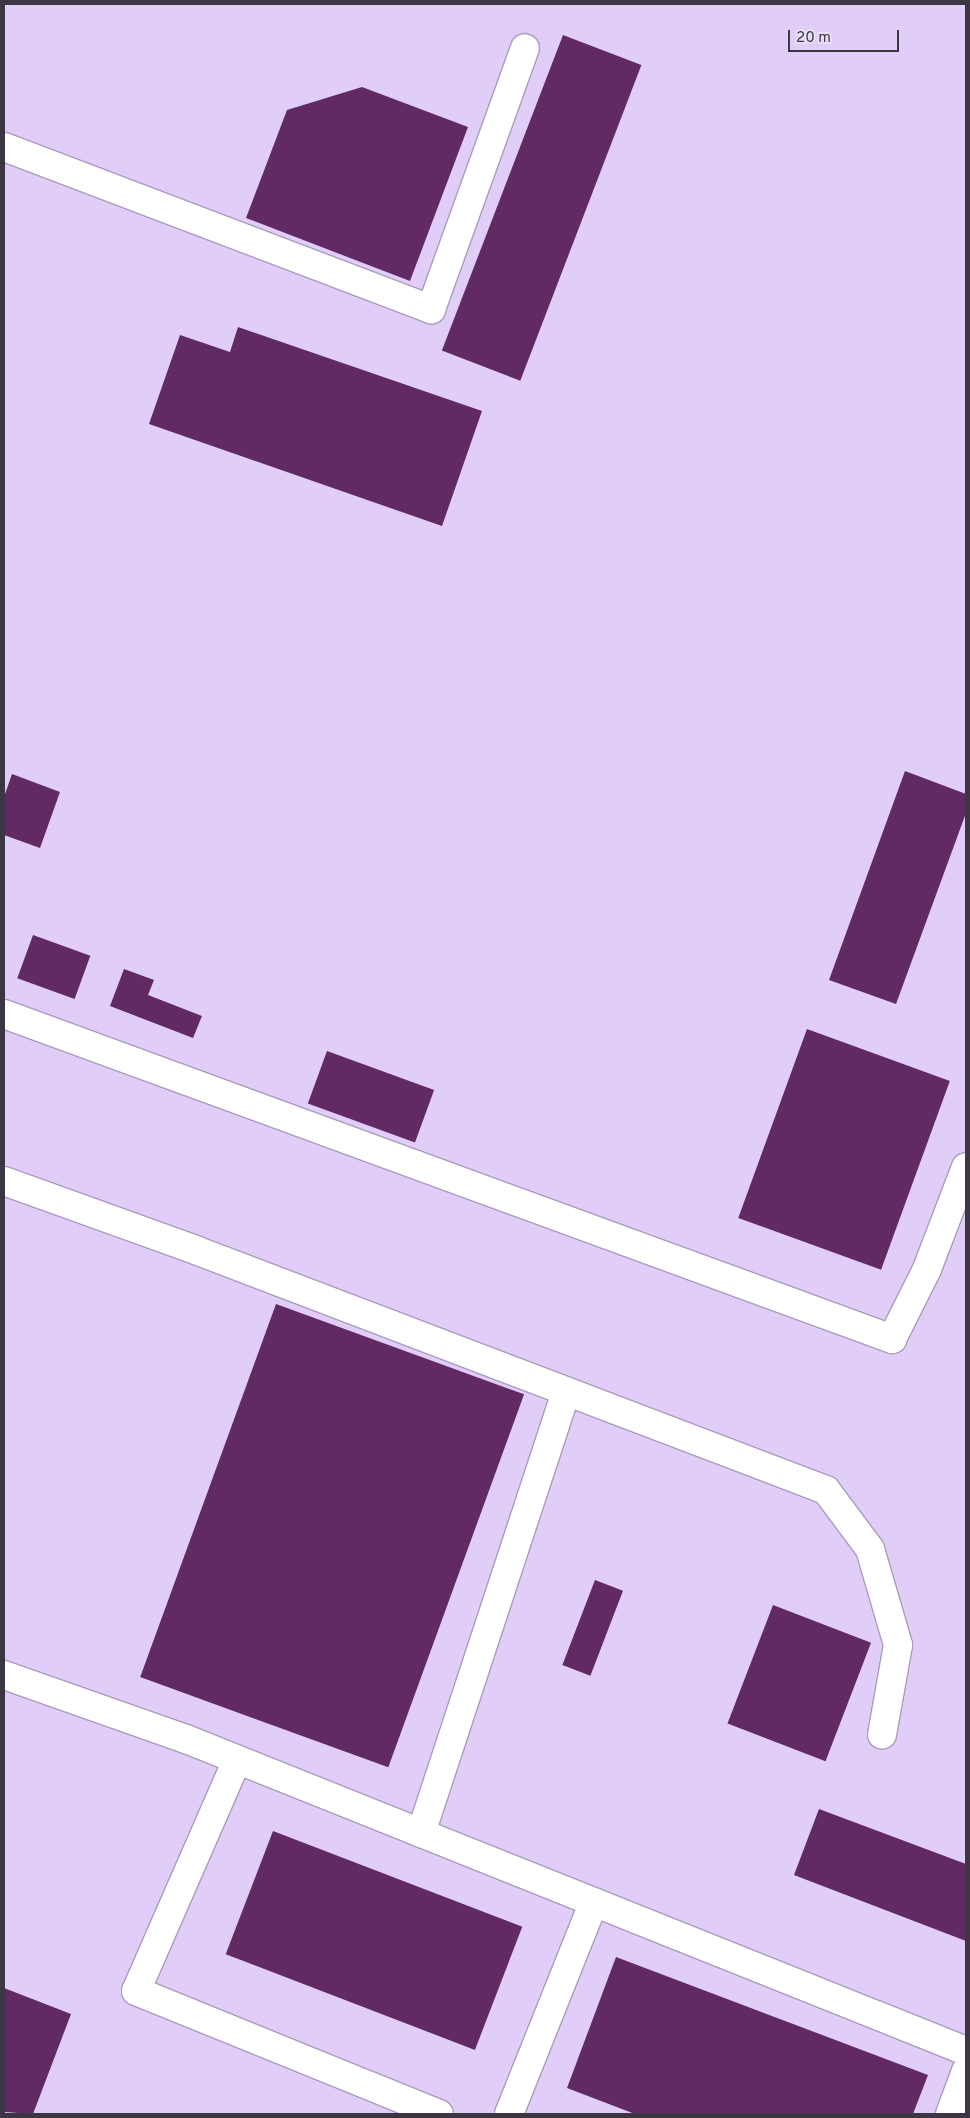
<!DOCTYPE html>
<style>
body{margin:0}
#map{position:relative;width:970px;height:2118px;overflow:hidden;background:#e9ddfa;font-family:Overpass,sans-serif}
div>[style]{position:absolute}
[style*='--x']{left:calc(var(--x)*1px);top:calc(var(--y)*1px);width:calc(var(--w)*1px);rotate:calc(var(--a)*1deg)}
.built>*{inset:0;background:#e0cdf8;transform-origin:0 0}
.building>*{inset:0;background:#612a65;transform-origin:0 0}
.roads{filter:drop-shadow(1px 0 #aa9bbe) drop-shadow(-1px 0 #aa9bbe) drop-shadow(0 1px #aa9bbe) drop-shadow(0 -1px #aa9bbe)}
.minor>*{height:28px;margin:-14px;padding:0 14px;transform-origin:14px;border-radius:14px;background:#fff}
span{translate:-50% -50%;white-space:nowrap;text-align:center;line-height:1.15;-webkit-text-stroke:5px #e9ddfa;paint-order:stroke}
.frame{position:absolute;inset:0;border:5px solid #3c3644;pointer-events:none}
.scale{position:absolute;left:788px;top:30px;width:111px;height:22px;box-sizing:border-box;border:2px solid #3c3644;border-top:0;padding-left:6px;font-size:15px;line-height:18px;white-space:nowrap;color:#3c3644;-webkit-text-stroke:4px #e9ddfa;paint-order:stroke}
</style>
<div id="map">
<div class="built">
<div style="left:4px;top:4px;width:962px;height:2110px"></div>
</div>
<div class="building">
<div style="left:563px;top:35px;width:84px;height:338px;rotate:21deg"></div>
<div style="clip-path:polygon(362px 87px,468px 127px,410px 281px,246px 218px,287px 110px)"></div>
<div style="clip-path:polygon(238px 327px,482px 411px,442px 526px,149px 424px,180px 335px,230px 352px)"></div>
<div style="clip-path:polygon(905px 771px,966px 794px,966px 813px,896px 1004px,829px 980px)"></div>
<div style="clip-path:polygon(12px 774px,60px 792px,40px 848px,4px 835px,4px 797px)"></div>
<div style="left:33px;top:935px;width:61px;height:46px;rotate:20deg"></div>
<div style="clip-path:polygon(124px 969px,154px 980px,148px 995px,202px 1016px,193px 1038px,110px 1006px)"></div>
<div style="left:807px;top:1029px;width:152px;height:201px;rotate:20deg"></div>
<div style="left:327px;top:1051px;width:114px;height:56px;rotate:20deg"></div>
<div style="left:276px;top:1304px;width:264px;height:397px;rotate:20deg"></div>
<div style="left:595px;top:1580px;width:30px;height:91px;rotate:21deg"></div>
<div style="left:773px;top:1605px;width:105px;height:127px;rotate:21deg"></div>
<div style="clip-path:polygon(819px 1809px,966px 1864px,966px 1941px,794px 1875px)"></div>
<div style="left:273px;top:1831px;width:267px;height:132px;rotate:21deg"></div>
<div style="clip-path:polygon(616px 1957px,928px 2075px,913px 2114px,635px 2114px,567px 2088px)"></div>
<div style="clip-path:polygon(4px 1988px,71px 2014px,33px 2114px,4px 2112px)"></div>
</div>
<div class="roads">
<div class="minor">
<div style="--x:4;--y:147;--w:457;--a:20.8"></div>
<div style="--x:431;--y:309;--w:277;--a:-70.2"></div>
<div style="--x:4;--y:1014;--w:946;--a:20.1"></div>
<div style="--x:892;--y:1339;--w:78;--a:-63.4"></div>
<div style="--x:927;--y:1269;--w:109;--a:-69.1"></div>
<div style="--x:4;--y:1181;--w:206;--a:19.8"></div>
<div style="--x:198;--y:1251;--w:672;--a:20.84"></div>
<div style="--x:826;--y:1490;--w:74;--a:53.3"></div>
<div style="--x:870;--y:1549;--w:100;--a:73.7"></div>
<div style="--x:898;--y:1645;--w:91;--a:100.1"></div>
<div style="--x:4;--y:1675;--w:193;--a:19.4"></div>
<div style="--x:186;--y:1739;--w:840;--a:21.8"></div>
<div style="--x:237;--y:1760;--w:252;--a:113.6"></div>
<div style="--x:136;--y:1991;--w:327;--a:22.1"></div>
<div style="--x:421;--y:1833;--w:464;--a:-71.8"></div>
<div style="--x:509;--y:2114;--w:228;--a:-68.2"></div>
<div style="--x:950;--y:2114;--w:46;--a:-69.6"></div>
</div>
</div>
<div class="frame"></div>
<div class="scale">20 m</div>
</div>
